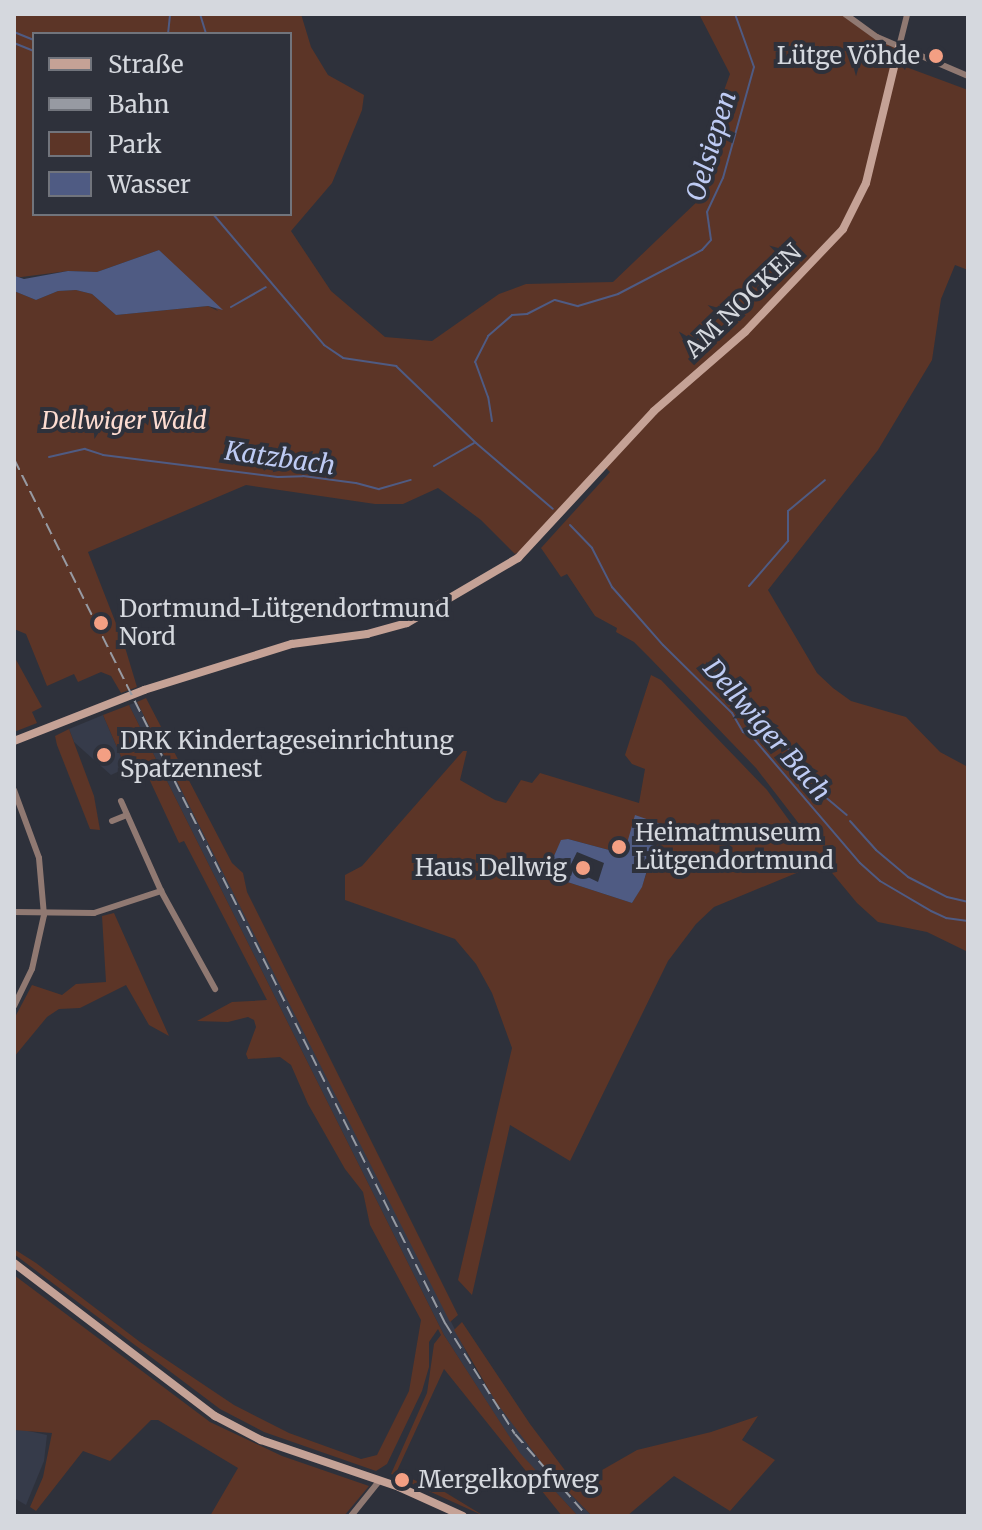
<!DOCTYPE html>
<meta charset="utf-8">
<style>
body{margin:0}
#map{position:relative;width:982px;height:1530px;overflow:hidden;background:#2e313b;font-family:Merriweather,serif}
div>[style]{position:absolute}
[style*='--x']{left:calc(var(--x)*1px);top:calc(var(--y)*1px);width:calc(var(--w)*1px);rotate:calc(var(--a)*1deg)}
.built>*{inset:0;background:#363b4a}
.green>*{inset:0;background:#5c3527}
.water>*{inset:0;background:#4f5b83}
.stream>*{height:2px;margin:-1px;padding:0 1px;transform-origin:1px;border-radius:1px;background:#4f5b83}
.street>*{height:6px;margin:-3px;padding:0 3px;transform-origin:3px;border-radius:3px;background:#907972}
.secondary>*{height:8px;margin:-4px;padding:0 4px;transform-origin:4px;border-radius:4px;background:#c5a296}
.rail>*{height:2px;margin-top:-1px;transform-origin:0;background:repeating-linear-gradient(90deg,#979aa2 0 12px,transparent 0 18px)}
.dots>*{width:22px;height:22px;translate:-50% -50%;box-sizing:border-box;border:4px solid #2e313b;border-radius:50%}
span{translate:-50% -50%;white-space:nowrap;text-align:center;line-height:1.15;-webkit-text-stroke:8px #2e313b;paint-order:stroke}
.poi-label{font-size:24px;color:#d5d8de}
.right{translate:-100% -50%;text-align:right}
.left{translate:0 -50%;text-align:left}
.street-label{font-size:24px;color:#d5d8de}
.park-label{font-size:24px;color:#fddcd1;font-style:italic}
.water-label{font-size:26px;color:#becbf4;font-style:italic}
.frame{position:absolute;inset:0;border:16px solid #d5d8de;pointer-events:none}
.legend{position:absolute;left:32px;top:32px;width:260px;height:184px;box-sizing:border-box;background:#2e313b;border:2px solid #71747c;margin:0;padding:10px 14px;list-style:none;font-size:24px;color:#d5d8de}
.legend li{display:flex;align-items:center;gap:16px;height:40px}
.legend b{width:40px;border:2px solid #71747c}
</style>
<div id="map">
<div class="built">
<div style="clip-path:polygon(137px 702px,477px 1373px,547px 1470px,592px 1516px,578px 1516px,520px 1454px,444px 1335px,129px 705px)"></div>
<div style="clip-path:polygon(103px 715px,126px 768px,111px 775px,74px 742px,69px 729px)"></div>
<div style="clip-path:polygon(19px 1429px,47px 1435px,44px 1461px,26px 1505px,14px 1498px,14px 1431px)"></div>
</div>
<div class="green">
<div style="clip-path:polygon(evenodd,14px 14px,301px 14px,311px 47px,328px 75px,364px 95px,362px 110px,332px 183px,291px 231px,331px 291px,385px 337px,432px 341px,499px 294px,526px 284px,613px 282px,703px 196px,698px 162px,730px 74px,699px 14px,845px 14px,899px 47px,895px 58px,905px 70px,906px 67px,968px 90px,968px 270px,955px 265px,941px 299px,932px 360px,878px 450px,768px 590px,817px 673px,833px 688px,851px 701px,906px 717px,940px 752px,968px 767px,968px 952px,927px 932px,878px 922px,857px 903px,823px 862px,714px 907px,696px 924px,668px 961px,570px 1161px,510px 1125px,472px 1295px,458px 1280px,512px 1048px,492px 993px,476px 964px,455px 939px,345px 900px,345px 875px,362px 866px,463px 751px,467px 751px,460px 780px,495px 800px,506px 803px,521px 780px,532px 783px,540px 773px,639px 803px,645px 769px,632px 764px,625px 755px,651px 675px,661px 680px,767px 790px,799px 834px,803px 829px,756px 768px,648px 656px,634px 642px,616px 632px,617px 628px,595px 616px,567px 574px,561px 577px,541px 548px,610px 472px,602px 464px,526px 547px,515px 554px,481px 520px,438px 488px,403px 504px,375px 504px,246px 485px,88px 552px,124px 644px,137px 687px,121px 693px,111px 676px,101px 672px,78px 682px,74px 674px,47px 686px,26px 634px,14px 629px,14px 291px,36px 300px,58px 291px,76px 290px,92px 294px,116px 315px,208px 306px,218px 311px,159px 250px,97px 272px,68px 271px,14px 278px,14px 14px,34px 34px,290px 34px,290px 214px,34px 214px,34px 34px,14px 14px,659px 837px,642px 886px,632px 903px,552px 877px,554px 856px,561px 841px,568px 839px,624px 854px,659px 837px)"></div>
<div style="clip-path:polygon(14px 656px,42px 707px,32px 712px,37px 723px,14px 732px)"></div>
<div style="clip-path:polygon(146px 698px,232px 863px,243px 873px,247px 892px,458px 1315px,450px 1322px,137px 702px)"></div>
<div style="clip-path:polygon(129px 705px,444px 1335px,520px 1453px,578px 1516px,562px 1516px,444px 1369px,396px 1473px,443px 1491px,484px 1516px,391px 1474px,427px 1393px,434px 1344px,441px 1335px,438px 1329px,429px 1342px,429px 1367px,422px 1391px,387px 1464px,376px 1471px,264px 1432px,220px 1409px,14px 1254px,14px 1249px,36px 1263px,140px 1342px,234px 1405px,289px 1433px,361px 1459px,377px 1455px,409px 1391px,421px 1320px,370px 1225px,363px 1192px,345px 1169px,308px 1104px,291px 1065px,280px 1057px,248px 1059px,246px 1054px,256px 1027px,254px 1020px,248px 1017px,228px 1022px,197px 1021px,232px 1002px,267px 1000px,184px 841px,179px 843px,145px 770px,126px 768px,103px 715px)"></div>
<div style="clip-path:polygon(69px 729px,94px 796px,100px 830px,90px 829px,57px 745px,55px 736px)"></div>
<div style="clip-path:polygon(114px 913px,169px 1036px,149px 1025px,126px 985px,80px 1008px,59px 1009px,47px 1017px,14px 1057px,14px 1019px,32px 985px,62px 995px,76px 984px,106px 982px,102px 916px)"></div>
<div style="clip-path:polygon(14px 1275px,210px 1422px,282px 1456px,369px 1486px,344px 1516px,210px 1516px,238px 1468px,158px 1420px,151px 1420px,110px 1461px,83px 1451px,36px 1511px,30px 1507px,43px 1477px,52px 1433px,14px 1430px)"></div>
<div style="clip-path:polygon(462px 1322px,530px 1424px,576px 1485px,637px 1450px,711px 1432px,758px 1416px,742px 1440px,775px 1460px,730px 1511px,674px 1476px,627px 1516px,592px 1516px,547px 1470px,496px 1402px,454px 1330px)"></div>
</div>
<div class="water">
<div style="clip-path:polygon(159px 250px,223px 310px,208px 306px,116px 315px,92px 294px,76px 290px,58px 291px,36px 300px,14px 291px,15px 276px,24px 279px,68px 271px,97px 272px)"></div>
<div style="clip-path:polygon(evenodd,635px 815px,661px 824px,642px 887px,632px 903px,552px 877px,554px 856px,561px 840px,568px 839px,624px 854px,635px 815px,577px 852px,604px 863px,598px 882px,573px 870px,571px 876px,562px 873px,564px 865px,570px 866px,577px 852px)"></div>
</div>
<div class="stream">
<div style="--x:200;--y:14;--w:21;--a:73"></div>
<div style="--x:14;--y:32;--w:22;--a:22"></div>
<div style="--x:168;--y:34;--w:20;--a:-84"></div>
<div style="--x:14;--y:43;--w:22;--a:22"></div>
<div style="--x:213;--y:214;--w:172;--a:49.7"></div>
<div style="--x:324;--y:345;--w:23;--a:34"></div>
<div style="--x:343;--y:358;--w:54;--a:8.6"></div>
<div style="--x:396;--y:366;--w:111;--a:43.9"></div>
<div style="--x:476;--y:443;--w:101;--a:40.6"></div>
<div style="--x:231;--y:307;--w:40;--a:-29.7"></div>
<div style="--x:492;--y:421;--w:24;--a:-99"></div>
<div style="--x:488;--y:397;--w:37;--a:-110"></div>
<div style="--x:475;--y:362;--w:29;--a:-63"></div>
<div style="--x:488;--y:336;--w:32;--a:-41"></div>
<div style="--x:512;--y:315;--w:15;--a:-4"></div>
<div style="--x:527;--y:314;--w:31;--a:-27"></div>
<div style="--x:555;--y:300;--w:24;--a:15"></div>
<div style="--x:578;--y:306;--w:42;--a:-16.7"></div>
<div style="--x:618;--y:294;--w:95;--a:-27.6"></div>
<div style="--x:702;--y:250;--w:13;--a:-48"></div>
<div style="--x:711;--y:240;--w:28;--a:-98"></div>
<div style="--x:707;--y:212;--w:38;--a:-65"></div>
<div style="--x:723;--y:178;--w:115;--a:-74.4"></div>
<div style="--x:754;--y:67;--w:56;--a:-109.7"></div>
<div style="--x:49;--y:457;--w:37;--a:-13"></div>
<div style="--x:85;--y:449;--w:19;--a:18"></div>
<div style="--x:103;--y:455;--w:176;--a:7.2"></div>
<div style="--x:278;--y:477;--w:25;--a:-2"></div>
<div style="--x:303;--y:476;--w:53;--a:7.5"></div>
<div style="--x:356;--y:483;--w:24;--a:15"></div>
<div style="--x:379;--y:489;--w:33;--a:-16"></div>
<div style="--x:434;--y:466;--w:46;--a:-29.9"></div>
<div style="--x:570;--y:525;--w:32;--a:46"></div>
<div style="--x:592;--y:548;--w:44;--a:62.9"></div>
<div style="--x:612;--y:587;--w:77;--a:48.7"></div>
<div style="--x:663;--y:645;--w:97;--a:44.6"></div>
<div style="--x:732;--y:713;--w:22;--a:60"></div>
<div style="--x:743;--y:732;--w:13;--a:32"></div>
<div style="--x:754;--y:739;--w:163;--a:49.5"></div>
<div style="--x:860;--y:863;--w:27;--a:42"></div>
<div style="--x:880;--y:881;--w:59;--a:30.5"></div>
<div style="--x:931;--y:911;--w:17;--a:25"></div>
<div style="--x:946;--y:918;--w:22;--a:8"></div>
<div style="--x:749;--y:586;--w:60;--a:-49.1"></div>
<div style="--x:788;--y:541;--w:30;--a:-90"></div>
<div style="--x:788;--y:511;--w:48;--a:-40"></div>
<div style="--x:764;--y:720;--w:82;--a:49.9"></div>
<div style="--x:823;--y:790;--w:5;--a:90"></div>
<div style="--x:823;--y:795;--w:31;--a:40"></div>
<div style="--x:850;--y:821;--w:39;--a:48"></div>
<div style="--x:876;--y:850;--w:42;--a:40.2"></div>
<div style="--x:908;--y:877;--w:44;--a:27.1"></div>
<div style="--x:947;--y:897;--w:22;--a:13"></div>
</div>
<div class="street">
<div style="--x:845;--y:14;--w:39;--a:36"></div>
<div style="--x:877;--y:37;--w:99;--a:23.2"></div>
<div style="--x:899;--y:47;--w:34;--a:-76"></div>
<div style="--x:14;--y:790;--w:72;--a:69.8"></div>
<div style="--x:39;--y:858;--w:57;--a:85"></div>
<div style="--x:44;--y:915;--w:55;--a:102.5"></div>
<div style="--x:32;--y:969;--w:41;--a:115.9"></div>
<div style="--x:121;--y:801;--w:98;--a:66"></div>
<div style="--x:161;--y:891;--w:112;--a:61.1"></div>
<div style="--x:112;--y:821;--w:16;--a:-22"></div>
<div style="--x:14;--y:912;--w:80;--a:0.7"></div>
<div style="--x:94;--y:913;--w:71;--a:-18.2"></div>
<div style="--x:351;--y:1516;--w:46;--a:-51.1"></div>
</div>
<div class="secondary">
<div style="--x:14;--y:741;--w:140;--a:-21.4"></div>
<div style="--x:144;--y:690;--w:155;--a:-17.3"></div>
<div style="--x:292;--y:644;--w:76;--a:-7.6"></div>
<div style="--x:367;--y:634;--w:41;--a:-15.4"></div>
<div style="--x:407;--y:623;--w:129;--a:-30.4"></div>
<div style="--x:518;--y:558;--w:200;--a:-47.2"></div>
<div style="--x:654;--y:411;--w:121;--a:-41"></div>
<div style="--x:745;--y:332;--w:142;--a:-46.4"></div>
<div style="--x:843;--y:229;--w:51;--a:-63.4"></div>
<div style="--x:866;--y:183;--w:140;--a:-76.4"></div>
<div style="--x:14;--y:1263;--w:253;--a:37.3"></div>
<div style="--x:215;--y:1416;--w:52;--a:27.6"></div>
<div style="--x:261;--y:1440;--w:146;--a:18.8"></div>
<div style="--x:399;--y:1487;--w:70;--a:24.4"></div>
</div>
<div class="rail">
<div style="--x:14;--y:459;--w:966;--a:63.49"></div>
<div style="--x:445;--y:1323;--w:131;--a:57.8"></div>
<div style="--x:515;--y:1434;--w:109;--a:48.7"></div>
</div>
<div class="dots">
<div style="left:936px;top:56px;background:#f39f83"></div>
<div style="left:101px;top:623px;background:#f39f83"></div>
<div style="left:104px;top:755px;background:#f39f83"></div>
<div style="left:619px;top:847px;background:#f39f83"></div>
<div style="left:583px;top:868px;background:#f39f83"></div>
<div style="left:402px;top:1480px;background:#f39f83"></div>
</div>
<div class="poi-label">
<span class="right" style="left:920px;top:56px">Lütge Vöhde</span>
<span class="left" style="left:119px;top:623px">Dortmund-Lütgendortmund<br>Nord</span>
<span class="left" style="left:120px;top:755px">DRK Kindertageseinrichtung<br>Spatzennest</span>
<span class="left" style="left:635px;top:847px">Heimatmuseum<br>Lütgendortmund</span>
<span class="right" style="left:567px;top:868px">Haus Dellwig</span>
<span class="left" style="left:418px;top:1480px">Mergelkopfweg</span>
</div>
<div class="street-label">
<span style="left:743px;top:301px;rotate:-44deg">AM NOCKEN</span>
</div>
<div class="park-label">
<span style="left:124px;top:421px">Dellwiger Wald</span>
</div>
<div class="water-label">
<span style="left:711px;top:146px;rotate:-73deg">Oelsiepen</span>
<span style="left:280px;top:458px;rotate:8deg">Katzbach</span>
<span style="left:767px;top:730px;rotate:49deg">Dellwiger Bach</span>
</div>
<div class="frame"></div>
<ul class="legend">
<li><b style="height:10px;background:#c5a296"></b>Straße</li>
<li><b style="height:10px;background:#979aa2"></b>Bahn</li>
<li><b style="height:22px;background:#5c3527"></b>Park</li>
<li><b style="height:22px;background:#4f5b83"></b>Wasser</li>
</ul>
</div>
